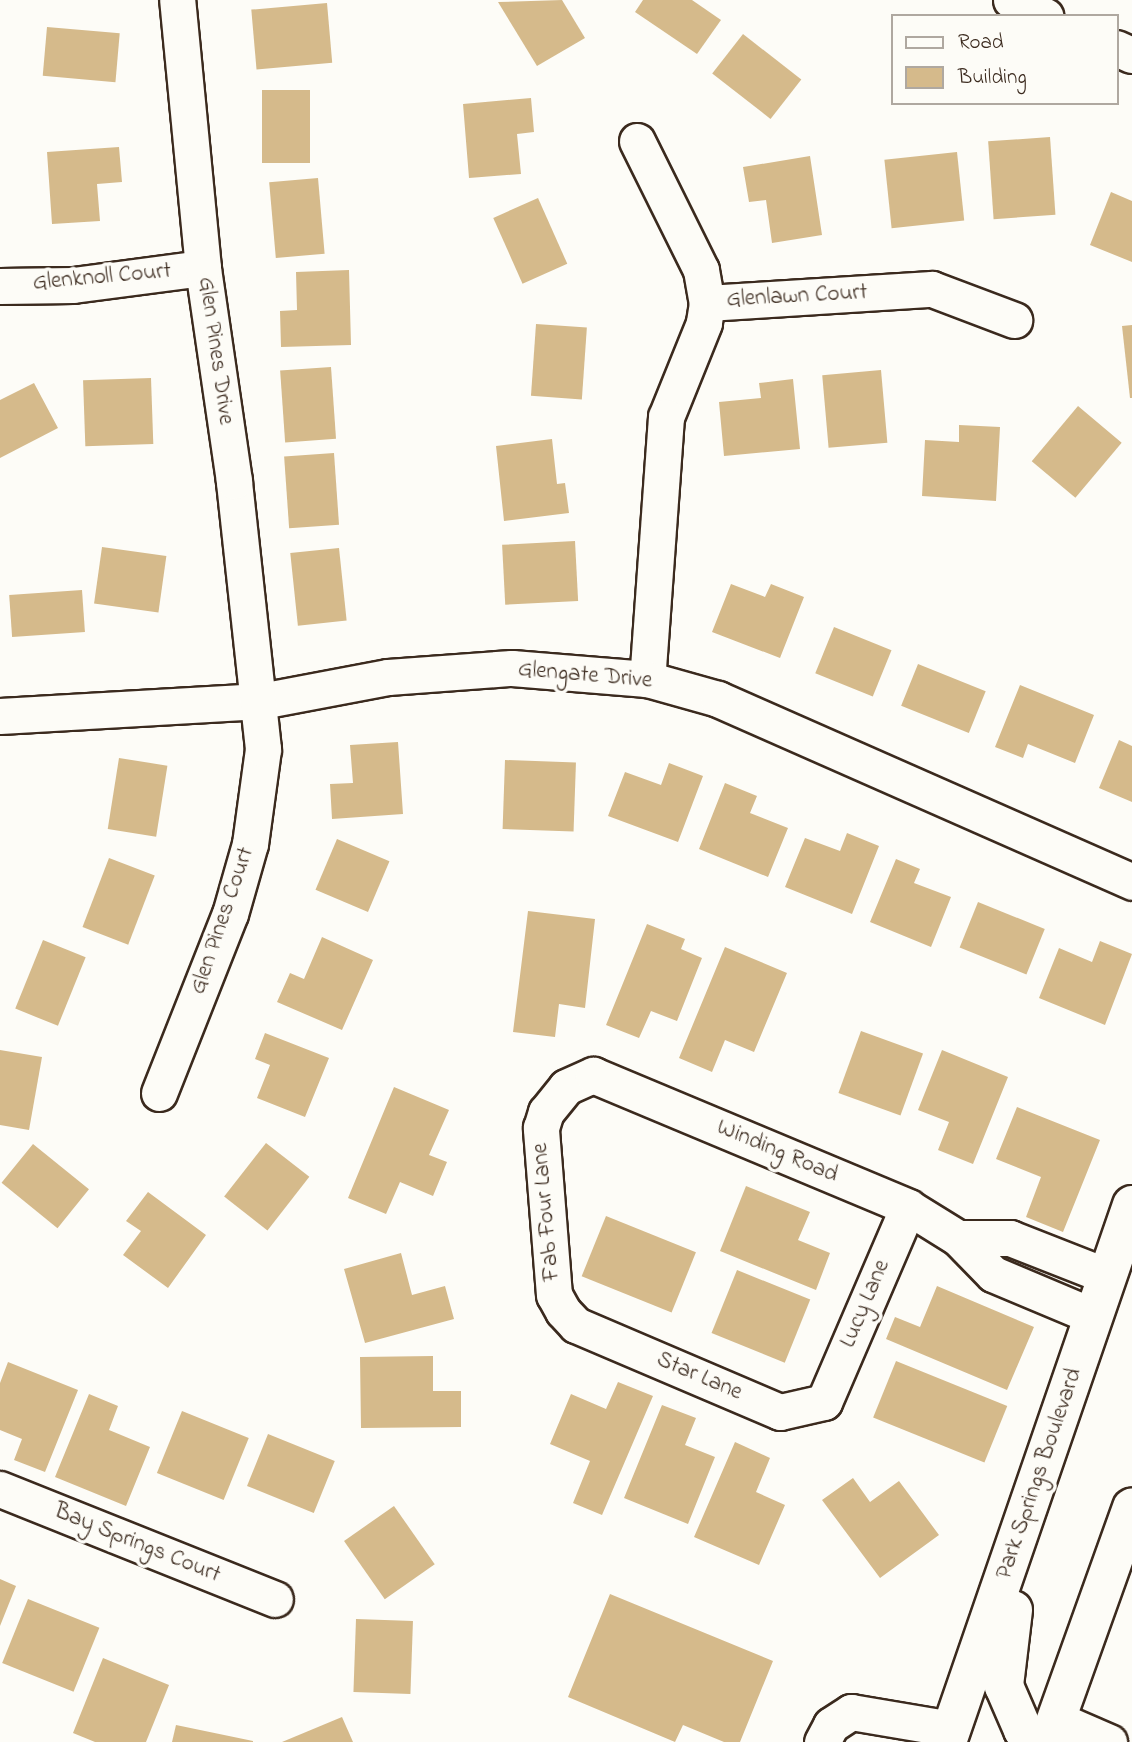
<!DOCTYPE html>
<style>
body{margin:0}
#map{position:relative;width:1132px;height:1742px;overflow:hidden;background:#fdfcf7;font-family:"Indie Flower",sans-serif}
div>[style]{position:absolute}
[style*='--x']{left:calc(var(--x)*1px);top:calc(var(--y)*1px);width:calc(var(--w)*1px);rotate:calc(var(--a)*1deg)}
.building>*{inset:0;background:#d5ba8b;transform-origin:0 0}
.roads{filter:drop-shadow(2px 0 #3b2a1e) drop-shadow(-2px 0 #3b2a1e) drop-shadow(0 2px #3b2a1e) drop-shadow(0 -2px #3b2a1e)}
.minor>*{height:35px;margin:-17.5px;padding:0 17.5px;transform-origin:17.5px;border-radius:17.5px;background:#fdfcf7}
.major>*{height:38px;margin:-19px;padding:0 19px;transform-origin:19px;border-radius:19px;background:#fdfcf7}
span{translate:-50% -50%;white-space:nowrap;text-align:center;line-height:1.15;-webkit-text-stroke:7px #fdfcf7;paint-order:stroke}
.street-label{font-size:23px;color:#3b2a1e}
.legend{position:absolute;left:891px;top:14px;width:228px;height:91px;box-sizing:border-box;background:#fdfcf7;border:2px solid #afa8a0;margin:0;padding:9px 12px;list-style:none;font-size:21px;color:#3b2a1e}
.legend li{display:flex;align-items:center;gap:14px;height:35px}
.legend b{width:35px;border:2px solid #afa8a0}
</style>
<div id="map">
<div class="building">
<div style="clip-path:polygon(562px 0,585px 38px,537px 66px,498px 2px)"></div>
<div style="clip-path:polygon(643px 0,692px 0,721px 20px,697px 54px,635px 12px)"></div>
<div style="left:327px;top:3px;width:60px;height:76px;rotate:85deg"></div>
<div style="left:47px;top:27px;width:73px;height:49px;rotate:5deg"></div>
<div style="left:743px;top:34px;width:74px;height:50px;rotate:38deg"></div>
<div style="left:262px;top:90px;width:48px;height:73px"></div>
<div style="clip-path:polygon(531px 98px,534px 132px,517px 134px,521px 174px,469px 178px,463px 104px)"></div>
<div style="left:1050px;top:137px;width:78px;height:62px;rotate:86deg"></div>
<div style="clip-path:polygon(119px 147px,122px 182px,97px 184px,100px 221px,52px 224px,47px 152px)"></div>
<div style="left:957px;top:152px;width:69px;height:73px;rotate:84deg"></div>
<div style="clip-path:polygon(810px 156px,822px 235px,772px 243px,766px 200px,749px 202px,743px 167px)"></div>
<div style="left:318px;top:178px;width:76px;height:49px;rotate:85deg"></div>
<div style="clip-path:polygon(1111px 192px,1132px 201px,1132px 262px,1090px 245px)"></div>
<div style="left:538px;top:198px;width:72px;height:49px;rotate:66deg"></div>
<div style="clip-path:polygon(349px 270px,351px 345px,281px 347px,280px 311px,297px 310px,296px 272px)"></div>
<div style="left:536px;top:324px;width:51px;height:72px;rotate:4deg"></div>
<div style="clip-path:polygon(1132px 325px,1132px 398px,1130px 398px,1122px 326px)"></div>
<div style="left:331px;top:367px;width:72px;height:51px;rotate:86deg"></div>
<div style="left:881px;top:370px;width:73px;height:59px;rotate:85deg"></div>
<div style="left:151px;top:378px;width:66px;height:68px;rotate:88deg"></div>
<div style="clip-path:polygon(793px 379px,800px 449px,724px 456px,719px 402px,761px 398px,759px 383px)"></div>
<div style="clip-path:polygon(34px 383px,58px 428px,0 458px,0 400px)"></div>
<div style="left:1078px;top:406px;width:57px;height:72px;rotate:40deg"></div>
<div style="clip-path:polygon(959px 425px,1000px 427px,996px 501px,922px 496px,925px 440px,959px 442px)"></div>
<div style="clip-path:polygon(552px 439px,557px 484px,565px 483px,569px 513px,504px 521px,496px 446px)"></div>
<div style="left:334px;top:453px;width:72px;height:50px;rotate:86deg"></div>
<div style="left:575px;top:541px;width:60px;height:73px;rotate:87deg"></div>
<div style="left:102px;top:547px;width:65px;height:57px;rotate:8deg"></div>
<div style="left:339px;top:548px;width:73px;height:49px;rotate:84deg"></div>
<div style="clip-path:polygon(731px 584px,765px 597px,771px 584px,804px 597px,780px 658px,712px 632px)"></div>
<div style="left:82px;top:590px;width:42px;height:73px;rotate:86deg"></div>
<div style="left:834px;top:627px;width:62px;height:50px;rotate:22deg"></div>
<div style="left:918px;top:664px;width:73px;height:45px;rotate:22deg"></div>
<div style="clip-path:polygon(1020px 685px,1094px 715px,1075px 763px,1028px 744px,1023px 758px,995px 747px)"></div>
<div style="clip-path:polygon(1119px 740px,1132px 746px,1132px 802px,1099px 788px)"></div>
<div style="clip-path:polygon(398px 742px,403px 814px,332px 819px,330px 784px,353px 783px,350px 745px)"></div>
<div style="left:119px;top:758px;width:49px;height:72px;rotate:9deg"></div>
<div style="left:505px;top:760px;width:71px;height:69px;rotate:2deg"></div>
<div style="clip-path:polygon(669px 763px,703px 776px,678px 842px,608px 816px,625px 772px,661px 785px)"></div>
<div style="clip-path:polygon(725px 783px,757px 796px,750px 813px,788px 828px,768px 877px,699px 849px)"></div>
<div style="clip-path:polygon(847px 833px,879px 846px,852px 914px,785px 887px,805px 838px,840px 851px)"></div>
<div style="left:337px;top:839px;width:57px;height:55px;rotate:23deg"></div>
<div style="left:109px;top:858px;width:49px;height:74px;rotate:21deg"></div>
<div style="clip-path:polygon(896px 859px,920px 869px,914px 883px,951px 897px,931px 947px,870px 922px)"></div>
<div style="left:978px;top:902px;width:72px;height:49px;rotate:22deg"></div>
<div style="clip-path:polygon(528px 911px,595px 919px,585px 1008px,559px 1004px,555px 1037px,513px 1032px)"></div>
<div style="clip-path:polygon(647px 924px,685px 939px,681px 949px,702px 958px,677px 1021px,651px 1011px,639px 1038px,606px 1025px)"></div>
<div style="clip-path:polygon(322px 937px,373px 960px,342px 1030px,277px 1002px,290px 973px,304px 979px)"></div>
<div style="left:43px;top:940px;width:46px;height:74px;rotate:22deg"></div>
<div style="clip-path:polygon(1100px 941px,1132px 954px,1105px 1025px,1039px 998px,1059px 948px,1092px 962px)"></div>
<div style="clip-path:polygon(725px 947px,787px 973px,754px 1052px,725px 1040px,712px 1072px,679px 1058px)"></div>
<div style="left:861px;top:1031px;width:66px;height:66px;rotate:20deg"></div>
<div style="clip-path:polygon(265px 1033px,329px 1058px,305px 1117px,257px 1098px,270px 1065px,255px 1059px)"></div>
<div style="clip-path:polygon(0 1050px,42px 1057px,29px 1130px,0 1125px)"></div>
<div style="clip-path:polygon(942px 1050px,1008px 1077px,973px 1164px,938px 1150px,949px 1122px,918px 1110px)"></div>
<div style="clip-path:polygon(394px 1087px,449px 1110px,429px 1155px,447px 1162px,433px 1196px,400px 1182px,386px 1214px,348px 1198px)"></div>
<div style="clip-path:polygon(1017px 1107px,1100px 1140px,1063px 1232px,1026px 1217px,1041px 1177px,996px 1159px)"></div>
<div style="left:266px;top:1143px;width:55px;height:68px;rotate:38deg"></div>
<div style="left:33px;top:1144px;width:72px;height:50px;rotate:39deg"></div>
<div style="clip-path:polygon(746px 1186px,810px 1212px,798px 1240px,830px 1253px,816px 1290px,720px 1251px)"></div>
<div style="clip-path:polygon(148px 1192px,206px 1235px,168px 1288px,123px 1255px,141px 1231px,126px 1221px)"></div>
<div style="left:606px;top:1216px;width:97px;height:65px;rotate:22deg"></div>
<div style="clip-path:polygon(401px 1253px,412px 1295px,445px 1286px,454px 1319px,365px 1343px,344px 1269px)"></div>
<div style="left:737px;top:1270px;width:79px;height:68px;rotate:22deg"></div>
<div style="clip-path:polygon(937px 1286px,1034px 1327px,1007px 1390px,886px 1339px,895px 1317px,920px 1327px)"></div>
<div style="clip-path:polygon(433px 1356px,433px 1391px,461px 1391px,461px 1427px,361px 1428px,360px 1357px)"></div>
<div style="left:896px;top:1361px;width:120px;height:61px;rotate:22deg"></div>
<div style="clip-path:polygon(8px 1362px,78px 1390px,45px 1472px,14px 1460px,22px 1439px,0 1430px,0 1383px)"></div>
<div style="clip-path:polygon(618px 1382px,653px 1396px,602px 1515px,573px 1503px,590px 1461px,550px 1444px,571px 1394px,606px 1409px)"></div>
<div style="clip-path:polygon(89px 1394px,118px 1406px,109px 1430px,150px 1447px,126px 1506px,55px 1477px)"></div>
<div style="clip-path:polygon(662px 1405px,696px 1418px,685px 1445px,715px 1457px,688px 1524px,624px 1498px)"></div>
<div style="left:182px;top:1411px;width:72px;height:67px;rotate:22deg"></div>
<div style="left:268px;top:1434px;width:72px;height:56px;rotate:22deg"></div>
<div style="clip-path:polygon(735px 1442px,770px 1458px,756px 1492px,785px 1505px,759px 1565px,694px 1537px)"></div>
<div style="clip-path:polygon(853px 1478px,870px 1502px,899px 1481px,939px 1535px,880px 1578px,822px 1500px)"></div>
<div style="left:394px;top:1506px;width:71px;height:61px;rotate:55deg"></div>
<div style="clip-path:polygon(0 1579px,16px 1586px,0 1626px)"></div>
<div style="clip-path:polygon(610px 1594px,773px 1661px,740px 1742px,724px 1742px,683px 1725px,675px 1742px,568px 1697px)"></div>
<div style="left:28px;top:1599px;width:77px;height:69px;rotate:22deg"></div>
<div style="left:356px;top:1619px;width:57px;height:73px;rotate:2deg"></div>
<div style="clip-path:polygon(103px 1658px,169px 1685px,146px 1742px,95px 1742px,73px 1733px)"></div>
<div style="clip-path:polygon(342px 1717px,353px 1742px,282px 1742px)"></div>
<div style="clip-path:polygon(176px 1725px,253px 1741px,253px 1742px,172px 1742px)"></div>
</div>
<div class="roads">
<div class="minor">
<div style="--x:1011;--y:0;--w:38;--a:25"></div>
<div style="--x:1116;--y:48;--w:17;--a:24"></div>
<div style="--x:637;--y:141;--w:144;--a:63.6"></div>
<div style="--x:701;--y:270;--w:34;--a:80"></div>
<div style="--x:707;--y:303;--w:20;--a:99"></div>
<div style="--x:704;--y:323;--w:101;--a:112"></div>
<div style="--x:666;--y:417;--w:263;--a:94.1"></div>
<div style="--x:0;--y:286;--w:73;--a:-0.8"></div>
<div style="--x:73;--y:285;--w:131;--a:-7.5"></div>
<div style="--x:707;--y:303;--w:225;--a:-3.6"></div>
<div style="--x:932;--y:289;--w:88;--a:20.7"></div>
<div style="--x:0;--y:716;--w:261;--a:-3.3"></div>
<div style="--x:261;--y:701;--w:129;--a:-10.7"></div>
<div style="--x:388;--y:677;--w:124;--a:-4.2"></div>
<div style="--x:512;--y:668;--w:135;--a:4.7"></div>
<div style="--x:647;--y:679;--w:74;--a:15.7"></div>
<div style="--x:718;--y:699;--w:453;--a:23.8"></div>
<div style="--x:159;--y:1093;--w:193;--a:-68.4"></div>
<div style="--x:230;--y:914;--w:73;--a:-74.1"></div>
<div style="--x:250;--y:844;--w:96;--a:-82.2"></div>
<div style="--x:263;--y:749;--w:270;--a:-96.2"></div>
<div style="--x:234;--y:481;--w:215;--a:-98.3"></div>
<div style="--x:203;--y:268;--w:269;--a:-95.5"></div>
<div style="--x:908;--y:1207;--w:212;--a:113.3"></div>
<div style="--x:824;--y:1402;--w:45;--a:167.2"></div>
<div style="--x:780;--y:1412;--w:222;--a:-156.9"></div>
<div style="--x:576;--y:1325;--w:19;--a:-133"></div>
<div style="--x:563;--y:1311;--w:18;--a:-119"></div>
<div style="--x:554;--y:1295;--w:168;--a:-94.5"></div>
<div style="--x:541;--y:1128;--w:17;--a:-73"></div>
<div style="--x:546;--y:1112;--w:32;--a:-51"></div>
<div style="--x:566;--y:1087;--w:30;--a:-24"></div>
<div style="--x:593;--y:1075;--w:342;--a:22.7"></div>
<div style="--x:908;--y:1207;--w:59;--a:31.8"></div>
<div style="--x:958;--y:1238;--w:50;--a:45.8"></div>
<div style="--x:993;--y:1274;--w:108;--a:22.8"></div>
<div style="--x:958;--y:1238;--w:52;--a:0"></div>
<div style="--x:1010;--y:1238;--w:104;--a:21.4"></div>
<div style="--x:0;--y:1489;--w:296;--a:21.8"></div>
<div style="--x:1056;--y:1719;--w:58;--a:23.5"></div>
<div style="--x:822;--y:1742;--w:19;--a:-62"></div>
<div style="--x:831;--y:1725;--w:24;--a:-33"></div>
<div style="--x:851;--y:1712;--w:102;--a:9.6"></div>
</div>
<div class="major">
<div style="--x:1013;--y:1610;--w:77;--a:96.8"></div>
<div style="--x:1004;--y:1686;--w:48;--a:66.6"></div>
<div style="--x:1023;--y:1730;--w:21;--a:35"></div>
<div style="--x:947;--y:1742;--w:568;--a:-70.99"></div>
<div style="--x:1048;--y:1742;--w:249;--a:-70.3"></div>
</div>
</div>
<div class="street-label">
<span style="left:102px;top:278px;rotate:-5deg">Glenknoll Court</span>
<span style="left:797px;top:297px;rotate:-3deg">Glenlawn Court</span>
<span style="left:215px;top:351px;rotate:82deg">Glen Pines Drive</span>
<span style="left:585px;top:676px;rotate:5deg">Glengate Drive</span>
<span style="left:223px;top:921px;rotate:-71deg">Glen Pines Court</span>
<span style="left:777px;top:1152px;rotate:23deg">Winding Road</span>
<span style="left:547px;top:1212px;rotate:-95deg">Fab Four Lane</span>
<span style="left:866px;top:1304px;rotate:-67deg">Lucy Lane</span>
<span style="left:699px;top:1377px;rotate:23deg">Star Lane</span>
<span style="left:1040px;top:1474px;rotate:-71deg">Park Springs Boulevard</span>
<span style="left:137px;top:1544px;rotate:22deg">Bay Springs Court</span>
</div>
<ul class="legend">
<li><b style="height:9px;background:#fdfcf7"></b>Road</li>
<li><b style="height:19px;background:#d5ba8b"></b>Building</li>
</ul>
</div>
